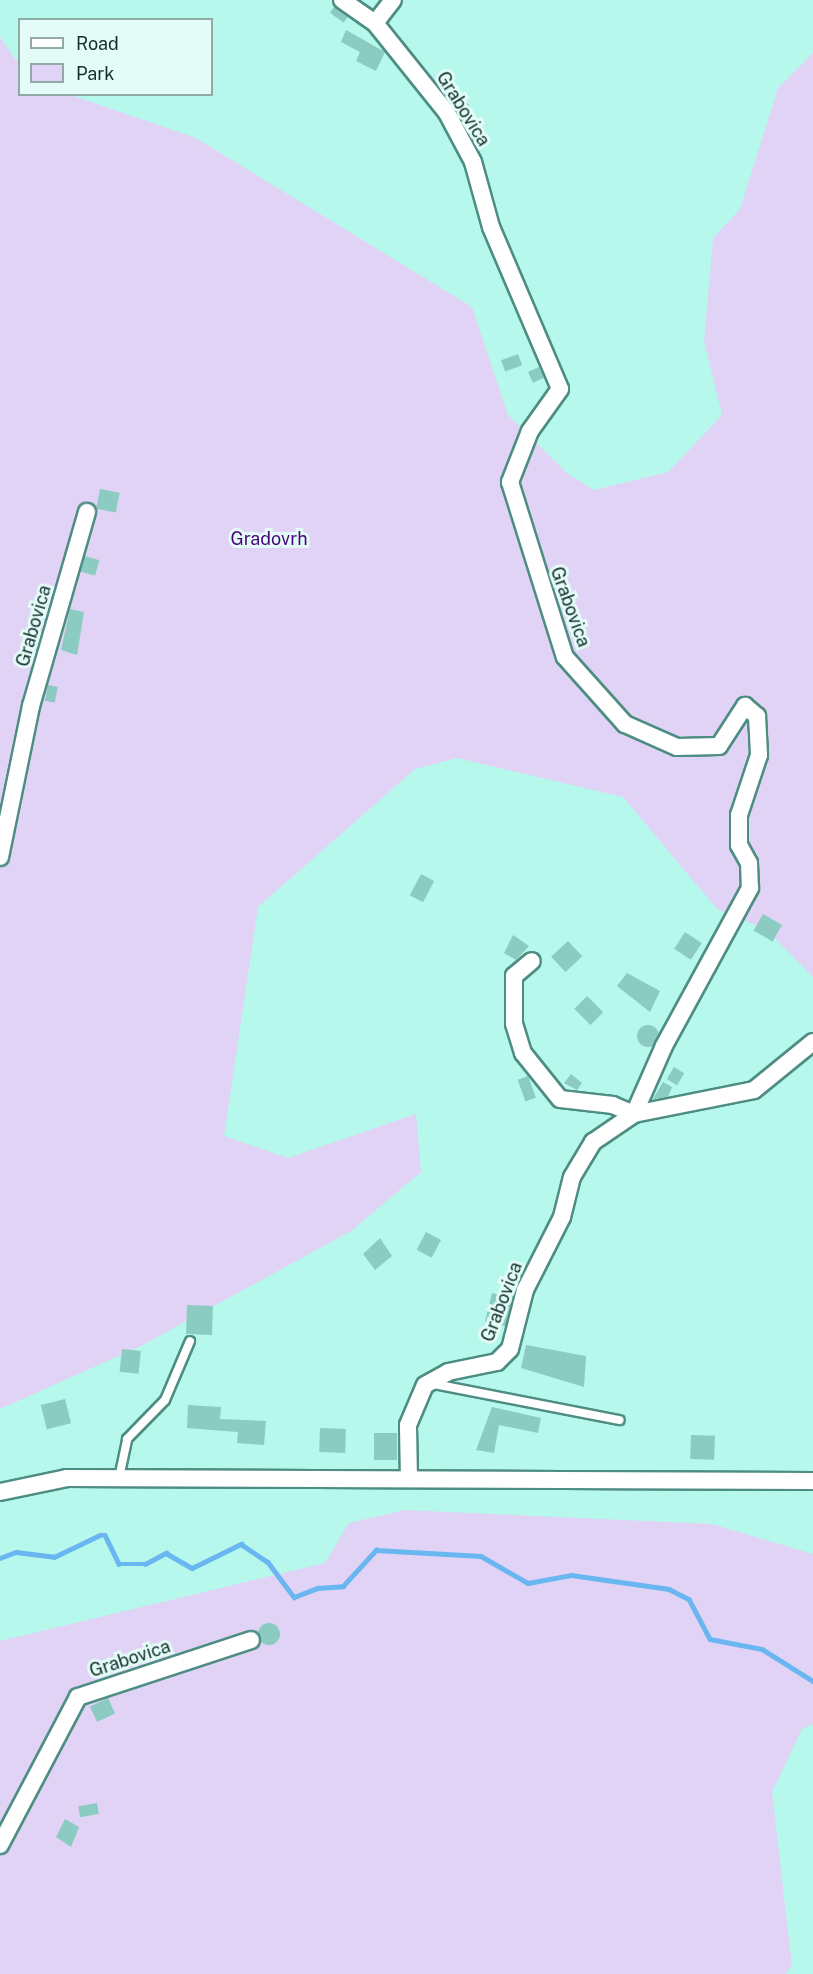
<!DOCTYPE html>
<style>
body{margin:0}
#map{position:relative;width:813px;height:1974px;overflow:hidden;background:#b7f8ed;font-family:"Public Sans",sans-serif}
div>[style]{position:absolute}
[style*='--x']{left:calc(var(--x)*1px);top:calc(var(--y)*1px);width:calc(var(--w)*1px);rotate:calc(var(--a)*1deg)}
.green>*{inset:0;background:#e1d3f5}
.stream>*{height:4.5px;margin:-2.25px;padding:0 2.25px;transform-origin:2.25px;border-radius:2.25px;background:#69b6f0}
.building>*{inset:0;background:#8bcbc1;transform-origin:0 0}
.round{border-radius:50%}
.roads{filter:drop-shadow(2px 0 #4e8d83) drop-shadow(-2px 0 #4e8d83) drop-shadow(0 2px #4e8d83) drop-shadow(0 -2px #4e8d83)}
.lane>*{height:8px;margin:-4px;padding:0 4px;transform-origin:4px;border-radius:4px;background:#fff}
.street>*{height:16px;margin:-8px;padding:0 8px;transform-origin:8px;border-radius:8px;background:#fff}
span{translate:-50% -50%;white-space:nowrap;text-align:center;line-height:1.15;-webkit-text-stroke:6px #e3fcf8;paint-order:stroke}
.street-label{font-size:18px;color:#132e2a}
.park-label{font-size:18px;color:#4a037c}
.legend{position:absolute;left:18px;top:18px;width:195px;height:78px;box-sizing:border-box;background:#e3fcf8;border:2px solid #90aaa6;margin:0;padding:8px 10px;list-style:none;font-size:18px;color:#132e2a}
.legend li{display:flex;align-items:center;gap:12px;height:30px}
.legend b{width:30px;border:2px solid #90aaa6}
</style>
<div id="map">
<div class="green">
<div style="clip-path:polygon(0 37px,19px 64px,20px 94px,71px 95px,196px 138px,472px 307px,508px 415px,568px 474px,594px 490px,668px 472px,722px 415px,704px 341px,713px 238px,740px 209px,778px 88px,813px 53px,813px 977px,767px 930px,717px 909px,623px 797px,457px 758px,415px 769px,258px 907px,224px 1136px,288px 1158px,416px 1114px,421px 1172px,351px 1231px,141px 1346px,0 1409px)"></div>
<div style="clip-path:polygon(405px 1510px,712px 1524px,813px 1554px,813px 1724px,802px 1729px,772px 1792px,792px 1966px,785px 1974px,0 1974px,0 1641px,325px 1563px,349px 1523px)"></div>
</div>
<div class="stream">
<div style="--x:0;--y:1558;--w:17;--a:-21"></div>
<div style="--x:16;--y:1552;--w:38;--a:7"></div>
<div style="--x:54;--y:1557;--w:51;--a:-25.6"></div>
<div style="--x:100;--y:1535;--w:5;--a:0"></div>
<div style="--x:105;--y:1535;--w:32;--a:64"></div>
<div style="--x:119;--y:1564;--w:26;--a:0"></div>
<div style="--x:145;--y:1564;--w:24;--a:-28"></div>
<div style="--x:166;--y:1553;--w:30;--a:30"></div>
<div style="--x:192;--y:1568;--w:55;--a:-26.1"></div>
<div style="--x:241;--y:1544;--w:32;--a:34"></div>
<div style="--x:268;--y:1562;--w:44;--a:53.4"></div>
<div style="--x:294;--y:1597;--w:25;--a:-21"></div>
<div style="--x:317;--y:1588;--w:26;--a:-4"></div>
<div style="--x:343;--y:1586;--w:49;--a:-47.5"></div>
<div style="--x:376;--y:1550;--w:105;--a:3.3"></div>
<div style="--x:481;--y:1556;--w:54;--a:29.9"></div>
<div style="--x:528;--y:1583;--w:44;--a:-10.5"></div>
<div style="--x:571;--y:1575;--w:99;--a:8.1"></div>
<div style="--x:669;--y:1589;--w:22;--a:27"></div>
<div style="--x:689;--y:1599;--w:45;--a:62.3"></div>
<div style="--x:710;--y:1639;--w:53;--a:10.9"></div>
<div style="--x:762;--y:1649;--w:60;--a:32.1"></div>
</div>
<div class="building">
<div style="left:334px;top:7px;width:17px;height:7px;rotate:36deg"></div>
<div style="clip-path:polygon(346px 30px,385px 52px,376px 71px,356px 61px,360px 52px,341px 42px)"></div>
<div style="clip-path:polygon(453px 88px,470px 106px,460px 115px,446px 94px)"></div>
<div style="left:518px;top:354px;width:12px;height:18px;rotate:70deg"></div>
<div style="left:539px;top:367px;width:12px;height:12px;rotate:66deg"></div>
<div style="left:100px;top:489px;width:20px;height:20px;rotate:11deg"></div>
<div style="left:85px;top:556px;width:15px;height:16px;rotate:16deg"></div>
<div style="clip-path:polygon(70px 609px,84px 612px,77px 655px,61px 650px)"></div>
<div style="left:48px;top:685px;width:10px;height:16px;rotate:11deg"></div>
<div style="left:421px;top:874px;width:15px;height:24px;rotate:28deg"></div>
<div style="left:763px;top:914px;width:22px;height:19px;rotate:30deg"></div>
<div style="left:685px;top:932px;width:20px;height:20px;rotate:33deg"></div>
<div style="clip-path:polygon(513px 935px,529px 946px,516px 960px,504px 953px)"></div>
<div style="left:568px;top:941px;width:21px;height:23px;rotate:47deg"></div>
<div style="clip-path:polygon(627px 973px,660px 991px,650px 1012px,617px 986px)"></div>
<div style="left:587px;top:996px;width:23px;height:18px;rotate:45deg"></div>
<div class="round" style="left:637px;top:1025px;width:22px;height:22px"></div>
<div style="left:674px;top:1067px;width:12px;height:14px;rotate:31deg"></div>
<div style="clip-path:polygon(571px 1074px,582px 1083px,577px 1090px,564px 1083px)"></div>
<div style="left:528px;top:1076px;width:23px;height:11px;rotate:70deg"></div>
<div style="clip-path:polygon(663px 1082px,672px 1087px,668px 1097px,653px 1099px)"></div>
<div style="left:426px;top:1232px;width:17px;height:20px;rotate:28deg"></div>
<div style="clip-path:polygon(380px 1238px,392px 1256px,375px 1270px,363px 1254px)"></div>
<div style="left:492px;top:1293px;width:21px;height:29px;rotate:14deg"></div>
<div style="left:187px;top:1305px;width:26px;height:29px;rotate:2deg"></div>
<div style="clip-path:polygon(526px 1345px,586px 1356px,584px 1387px,521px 1368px)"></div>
<div style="left:122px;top:1349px;width:19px;height:23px;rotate:6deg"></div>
<div style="left:65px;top:1399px;width:25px;height:25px;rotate:76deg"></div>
<div style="clip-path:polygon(188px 1405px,221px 1407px,220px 1419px,266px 1421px,264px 1445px,237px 1443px,238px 1432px,187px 1428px)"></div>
<div style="clip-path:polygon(492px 1407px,541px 1418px,538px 1433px,499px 1425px,494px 1453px,476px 1450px)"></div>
<div style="left:320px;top:1428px;width:26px;height:24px;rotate:2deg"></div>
<div style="left:374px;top:1433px;width:23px;height:27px"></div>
<div style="left:691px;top:1435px;width:24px;height:24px;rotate:2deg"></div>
<div class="round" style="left:258px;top:1623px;width:22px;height:22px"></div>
<div style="left:108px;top:1698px;width:17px;height:20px;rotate:65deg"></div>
<div style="left:97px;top:1803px;width:11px;height:19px;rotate:80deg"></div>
<div style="clip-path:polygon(65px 1819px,79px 1827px,71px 1847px,56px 1837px)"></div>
</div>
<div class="roads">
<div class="lane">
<div style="--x:434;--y:1384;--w:189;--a:11"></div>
<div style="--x:119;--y:1478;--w:40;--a:-78"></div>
<div style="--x:127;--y:1439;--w:54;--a:-45.7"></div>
<div style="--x:165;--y:1400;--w:64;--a:-67"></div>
</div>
<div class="street">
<div style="--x:342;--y:0;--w:40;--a:34.9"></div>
<div style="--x:375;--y:23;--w:115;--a:51.3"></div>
<div style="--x:447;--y:113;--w:55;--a:62"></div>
<div style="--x:473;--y:162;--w:67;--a:74.5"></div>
<div style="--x:491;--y:227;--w:176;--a:66.9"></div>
<div style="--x:560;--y:389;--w:52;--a:125.5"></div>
<div style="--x:530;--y:431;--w:55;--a:111.4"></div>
<div style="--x:510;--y:482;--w:183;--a:72.6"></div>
<div style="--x:565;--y:657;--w:90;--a:48.2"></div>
<div style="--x:625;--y:724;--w:57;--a:23.9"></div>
<div style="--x:677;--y:747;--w:42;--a:-1.4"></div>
<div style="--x:719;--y:746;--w:48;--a:-57"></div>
<div style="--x:745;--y:706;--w:16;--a:40"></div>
<div style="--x:757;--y:716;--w:39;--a:87"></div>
<div style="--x:759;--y:755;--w:63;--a:108.4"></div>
<div style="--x:739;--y:815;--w:30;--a:90"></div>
<div style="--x:739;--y:845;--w:21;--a:61"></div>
<div style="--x:749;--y:863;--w:25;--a:88"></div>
<div style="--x:750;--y:888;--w:180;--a:118.6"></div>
<div style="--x:664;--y:1046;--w:74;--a:113.8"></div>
<div style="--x:634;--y:1114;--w:23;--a:-157"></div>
<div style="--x:613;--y:1105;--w:53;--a:-173.5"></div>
<div style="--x:560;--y:1099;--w:59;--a:-128.8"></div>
<div style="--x:523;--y:1053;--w:30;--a:-107"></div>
<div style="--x:514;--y:1024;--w:48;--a:-90"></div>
<div style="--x:514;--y:976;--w:23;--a:-40"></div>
<div style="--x:375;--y:23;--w:29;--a:-52"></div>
<div style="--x:0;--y:857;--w:154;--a:-78.4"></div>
<div style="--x:31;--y:706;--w:202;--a:-73.9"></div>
<div style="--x:409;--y:1479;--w:54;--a:-91.1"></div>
<div style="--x:408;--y:1425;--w:43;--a:-67"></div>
<div style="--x:425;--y:1385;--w:26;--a:-29"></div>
<div style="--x:448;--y:1372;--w:50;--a:-11.5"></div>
<div style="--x:497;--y:1362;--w:18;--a:-45"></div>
<div style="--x:510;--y:1349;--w:61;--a:-75.7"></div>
<div style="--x:525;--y:1290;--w:82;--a:-63.1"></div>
<div style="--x:562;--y:1217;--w:41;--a:-76"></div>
<div style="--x:572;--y:1177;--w:41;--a:-59"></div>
<div style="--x:593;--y:1142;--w:50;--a:-34.3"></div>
<div style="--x:634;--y:1114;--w:122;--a:-11.3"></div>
<div style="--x:754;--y:1090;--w:76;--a:-39.1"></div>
<div style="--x:0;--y:1492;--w:68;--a:-11.8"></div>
<div style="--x:67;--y:1478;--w:746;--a:0.23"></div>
<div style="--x:0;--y:1845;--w:167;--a:-62.2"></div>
<div style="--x:78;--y:1697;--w:182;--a:-18.2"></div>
</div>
</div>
<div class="street-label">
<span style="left:463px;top:109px;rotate:58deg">Grabovica</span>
<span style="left:570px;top:607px;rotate:70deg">Grabovica</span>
<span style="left:34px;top:626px;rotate:-74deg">Grabovica</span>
<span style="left:502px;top:1302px;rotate:-69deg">Grabovica</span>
<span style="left:130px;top:1659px;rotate:-18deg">Grabovica</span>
</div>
<div class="park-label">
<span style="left:269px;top:539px">Gradovrh</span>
</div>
<ul class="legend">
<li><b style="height:8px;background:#fff"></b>Road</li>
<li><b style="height:16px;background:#e1d3f5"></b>Park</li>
</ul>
</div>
